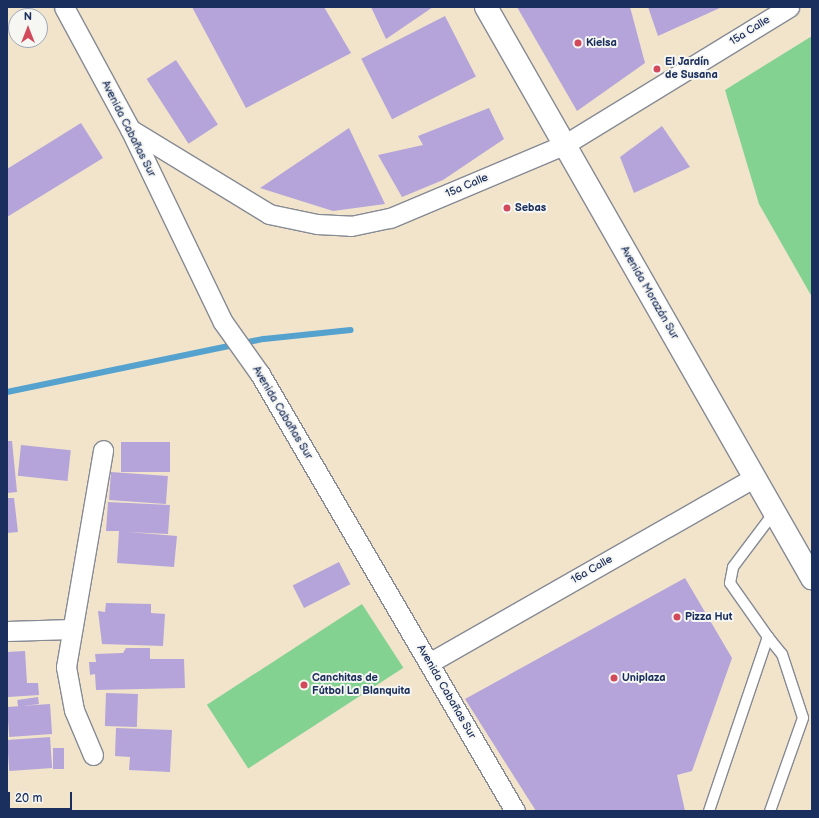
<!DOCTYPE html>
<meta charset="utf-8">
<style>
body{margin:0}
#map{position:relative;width:819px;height:818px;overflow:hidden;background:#f1e4cb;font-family:"Balsamiq Sans",sans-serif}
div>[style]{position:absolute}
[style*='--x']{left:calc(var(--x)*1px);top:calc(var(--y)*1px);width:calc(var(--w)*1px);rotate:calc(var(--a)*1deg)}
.green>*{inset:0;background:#84d291;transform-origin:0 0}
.stream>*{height:6px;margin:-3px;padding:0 3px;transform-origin:3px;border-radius:3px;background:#55a2ce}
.building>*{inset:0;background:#b4a4d9;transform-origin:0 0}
.roads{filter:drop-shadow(1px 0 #868a94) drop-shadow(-1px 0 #868a94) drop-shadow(0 1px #868a94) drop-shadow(0 -1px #868a94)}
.lane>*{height:10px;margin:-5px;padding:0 5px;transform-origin:5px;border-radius:5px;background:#fff}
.street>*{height:19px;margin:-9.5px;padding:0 9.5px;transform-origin:9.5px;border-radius:9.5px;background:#fff}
.secondary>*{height:22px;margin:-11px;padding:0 11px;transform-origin:11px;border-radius:11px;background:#fff}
.dots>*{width:11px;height:11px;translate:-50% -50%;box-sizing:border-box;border:2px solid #f6f6f2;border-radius:50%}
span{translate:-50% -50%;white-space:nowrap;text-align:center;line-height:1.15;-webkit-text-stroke:4px #f6f6f2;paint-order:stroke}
.street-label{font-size:11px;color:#1b2f5e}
.poi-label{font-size:11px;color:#1b2f5e;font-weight:700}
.left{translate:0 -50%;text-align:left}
.frame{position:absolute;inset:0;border:8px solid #1b2f5e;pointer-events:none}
.north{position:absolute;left:8px;top:8px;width:40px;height:40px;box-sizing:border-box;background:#f6f6f2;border:1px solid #9ea6b7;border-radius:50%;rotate:0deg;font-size:11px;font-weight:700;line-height:16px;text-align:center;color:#1b2f5e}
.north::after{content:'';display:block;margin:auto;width:14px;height:18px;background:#d1495b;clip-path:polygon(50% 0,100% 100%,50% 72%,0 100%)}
.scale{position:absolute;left:8px;top:792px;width:64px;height:18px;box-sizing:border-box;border:2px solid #1b2f5e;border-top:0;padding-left:5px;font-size:12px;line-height:14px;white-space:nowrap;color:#1b2f5e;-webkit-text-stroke:3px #f6f6f2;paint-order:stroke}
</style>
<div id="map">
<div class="green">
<div style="clip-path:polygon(812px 36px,812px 297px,759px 204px,725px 90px)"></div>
<div style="left:362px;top:604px;width:76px;height:185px;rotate:57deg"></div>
</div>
<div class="stream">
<div style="--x:7;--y:392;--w:262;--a:-11.7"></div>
<div style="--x:264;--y:339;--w:87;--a:-5.9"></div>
</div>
<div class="building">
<div style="clip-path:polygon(192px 7px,324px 7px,351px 53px,246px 108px)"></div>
<div style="clip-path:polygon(371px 7px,433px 7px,386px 39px)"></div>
<div style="clip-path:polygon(517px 7px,630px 7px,645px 63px,577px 111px)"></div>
<div style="clip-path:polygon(648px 7px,722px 7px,658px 36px)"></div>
<div style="left:445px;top:16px;width:68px;height:94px;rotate:63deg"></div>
<div style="left:176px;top:60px;width:77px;height:35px;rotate:57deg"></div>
<div style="clip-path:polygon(489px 108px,504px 139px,443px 180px,402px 197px,378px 155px,423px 145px,418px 136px)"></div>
<div style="clip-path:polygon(81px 123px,103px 158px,7px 217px,7px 169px)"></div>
<div style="clip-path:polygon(662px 126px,690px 167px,634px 193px,620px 157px)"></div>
<div style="clip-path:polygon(349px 128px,385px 204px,333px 211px,260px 188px)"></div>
<div style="clip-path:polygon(7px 441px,12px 441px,17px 492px,7px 493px)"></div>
<div style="left:121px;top:442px;width:49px;height:30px"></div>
<div style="left:21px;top:445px;width:50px;height:31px;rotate:6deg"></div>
<div style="left:111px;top:472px;width:57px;height:28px;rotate:4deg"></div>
<div style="clip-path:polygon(7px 498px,14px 498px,18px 532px,7px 533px)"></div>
<div style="clip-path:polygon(108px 502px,170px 505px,168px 534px,128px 532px,177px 536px,174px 567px,117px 563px,119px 531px,106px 531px)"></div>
<div style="left:339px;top:562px;width:25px;height:52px;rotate:63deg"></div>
<div style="clip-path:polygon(685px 578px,732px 658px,692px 771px,677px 775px,685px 811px,536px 811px,465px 699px)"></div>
<div style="clip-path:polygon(106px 603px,151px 604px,151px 613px,165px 614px,163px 646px,102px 644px,98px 611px,105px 612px)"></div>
<div style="clip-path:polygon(126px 648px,150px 648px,150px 659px,184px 659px,185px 688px,96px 690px,95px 674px,90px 675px,89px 662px,96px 662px,95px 654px,123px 653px)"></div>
<div style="clip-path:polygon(25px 651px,27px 683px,38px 683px,39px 695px,8px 697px,7px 652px)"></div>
<div style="left:106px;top:693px;width:32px;height:33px;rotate:2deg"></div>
<div style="left:38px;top:697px;width:7px;height:21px;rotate:82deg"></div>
<div style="left:50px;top:704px;width:30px;height:43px;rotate:86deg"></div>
<div style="clip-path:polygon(116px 728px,172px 730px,170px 772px,129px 770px,130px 757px,115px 756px)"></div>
<div style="left:50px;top:737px;width:31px;height:43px;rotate:86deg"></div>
<div style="left:53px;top:748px;width:11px;height:21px"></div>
</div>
<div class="roads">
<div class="lane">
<div style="--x:768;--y:637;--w:22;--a:51"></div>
<div style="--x:782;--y:654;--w:67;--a:71.8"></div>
<div style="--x:803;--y:718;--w:99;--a:109.5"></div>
<div style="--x:709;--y:811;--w:184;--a:-71.3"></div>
<div style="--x:768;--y:637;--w:66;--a:-125.1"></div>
<div style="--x:730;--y:583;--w:16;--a:-79"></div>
<div style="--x:733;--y:567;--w:66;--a:-53"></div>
</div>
<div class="street">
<div style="--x:64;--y:7;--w:139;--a:61.6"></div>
<div style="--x:130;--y:129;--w:214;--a:64.3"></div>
<div style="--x:223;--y:322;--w:64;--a:54.6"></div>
<div style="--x:260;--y:374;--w:506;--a:59.74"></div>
<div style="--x:130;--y:129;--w:163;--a:31.4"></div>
<div style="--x:269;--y:214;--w:49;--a:11.8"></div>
<div style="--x:317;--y:224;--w:34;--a:3"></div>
<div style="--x:351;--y:226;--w:40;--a:-12"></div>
<div style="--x:390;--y:218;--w:189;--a:-22.8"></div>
<div style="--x:564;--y:145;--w:264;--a:-31.5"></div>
<div style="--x:7;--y:631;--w:64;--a:-1.8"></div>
<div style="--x:429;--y:663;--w:375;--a:-29.7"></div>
<div style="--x:93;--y:755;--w:49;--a:-112.9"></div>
<div style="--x:74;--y:710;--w:44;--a:-100.5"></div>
<div style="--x:66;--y:667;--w:220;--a:-80.3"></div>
</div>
<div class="secondary">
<div style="--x:486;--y:7;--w:658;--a:60.28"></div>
</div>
</div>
<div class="dots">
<div style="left:578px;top:43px;background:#d1495b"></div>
<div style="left:657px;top:69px;background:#d1495b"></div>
<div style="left:507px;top:208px;background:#d1495b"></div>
<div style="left:677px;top:617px;background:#d1495b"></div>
<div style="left:614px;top:678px;background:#d1495b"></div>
<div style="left:304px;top:685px;background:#d1495b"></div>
</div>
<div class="street-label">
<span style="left:750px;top:31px;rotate:-32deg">15a Calle</span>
<span style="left:128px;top:129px;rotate:63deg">Avenida Cabañas Sur</span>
<span style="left:467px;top:186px;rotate:-23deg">15a Calle</span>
<span style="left:649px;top:293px;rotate:60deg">Avenida Morazán Sur</span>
<span style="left:282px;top:413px;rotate:59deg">Avenida Cabañas Sur</span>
<span style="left:592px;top:570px;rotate:-30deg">16a Calle</span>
<span style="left:446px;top:692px;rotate:60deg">Avenida Cabañas Sur</span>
</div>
<div class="poi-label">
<span class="left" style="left:586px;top:43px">Kielsa</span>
<span class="left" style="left:665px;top:69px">El Jardín<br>de Susana</span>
<span class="left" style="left:515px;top:208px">Sebas</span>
<span class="left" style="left:685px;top:617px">Pizza Hut</span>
<span class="left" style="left:622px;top:678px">Uniplaza</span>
<span class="left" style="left:312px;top:685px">Canchitas de<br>Fútbol La Blanquita</span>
</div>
<div class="frame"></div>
<div class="north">N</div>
<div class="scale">20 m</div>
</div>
